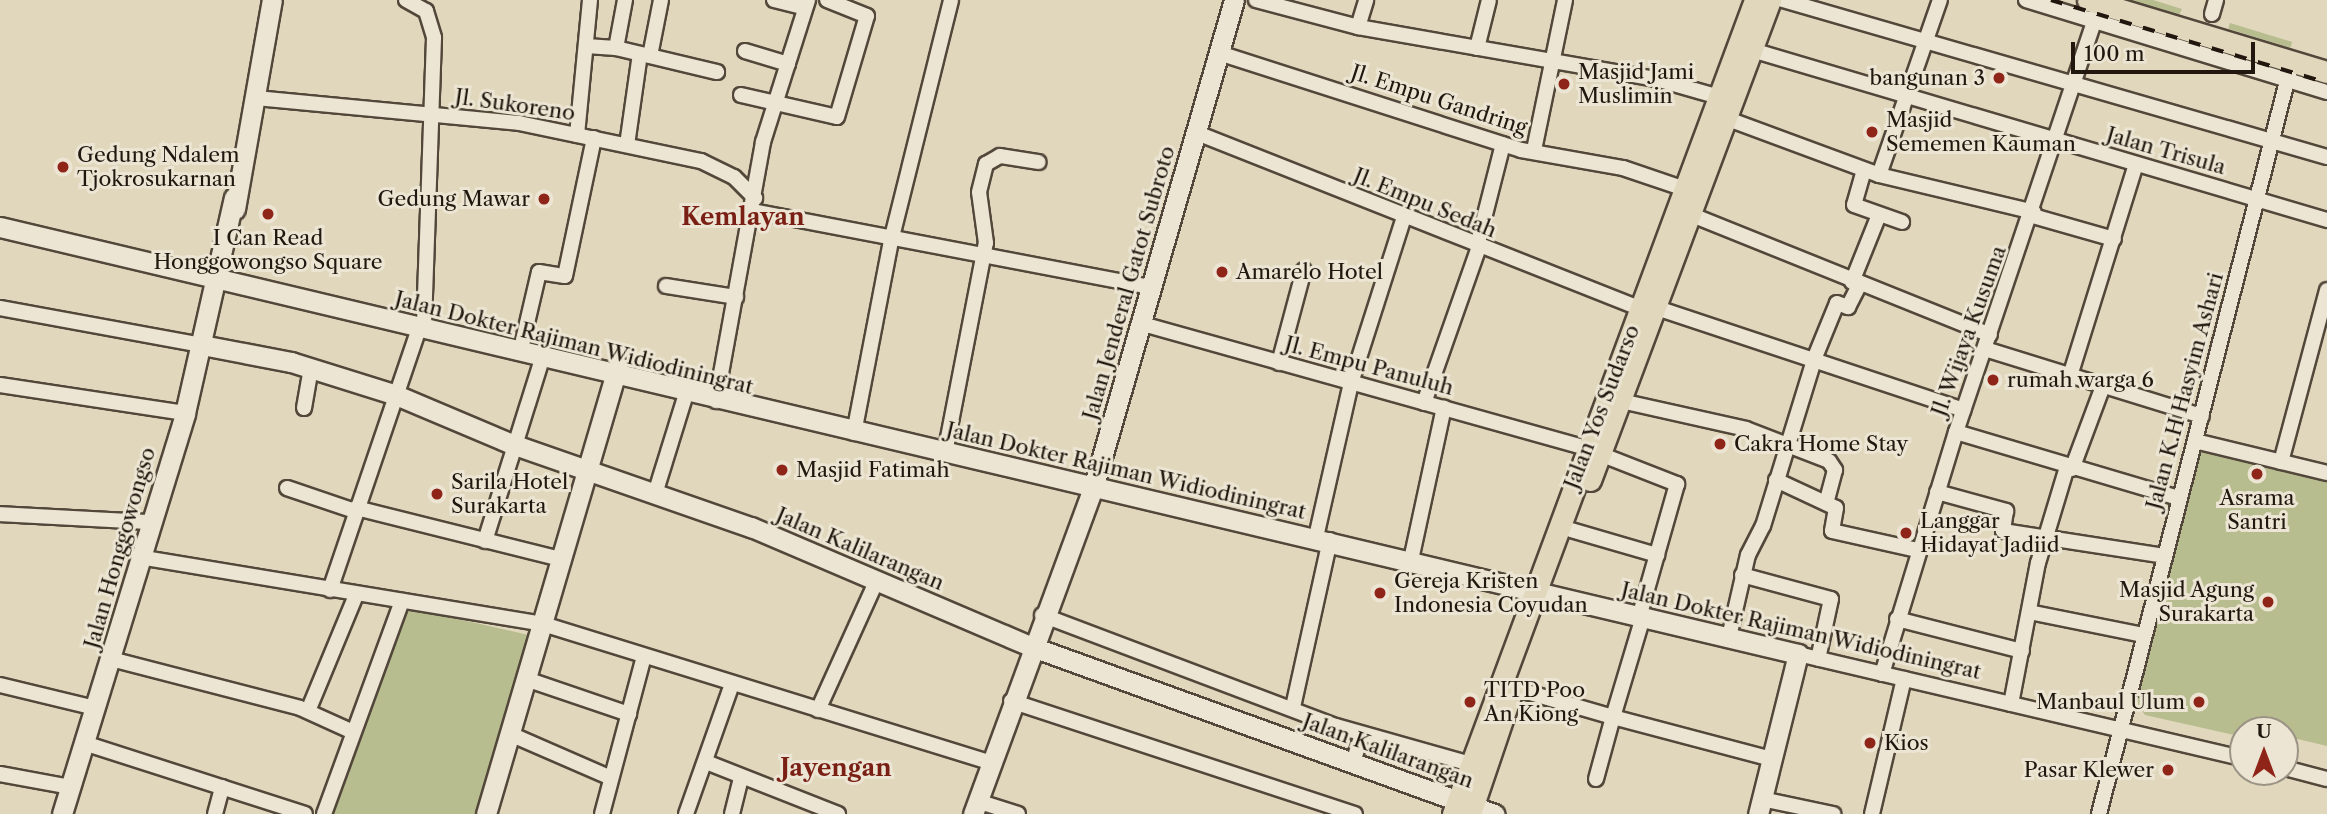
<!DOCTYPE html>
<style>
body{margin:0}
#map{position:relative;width:2327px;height:814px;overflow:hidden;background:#e1d7bc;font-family:"Libre Caslon Text",serif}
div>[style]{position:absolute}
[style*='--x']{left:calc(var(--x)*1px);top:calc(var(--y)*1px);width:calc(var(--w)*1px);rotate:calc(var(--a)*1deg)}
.green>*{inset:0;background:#b7bd8e;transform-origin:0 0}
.roads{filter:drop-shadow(2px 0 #52473a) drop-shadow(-2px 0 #52473a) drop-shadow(0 2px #52473a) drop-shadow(0 -2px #52473a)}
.street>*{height:14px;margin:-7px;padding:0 7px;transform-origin:7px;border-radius:7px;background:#ece5d3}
.secondary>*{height:19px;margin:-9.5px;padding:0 9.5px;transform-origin:9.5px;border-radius:9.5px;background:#ece5d3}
.primary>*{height:21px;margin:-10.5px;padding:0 10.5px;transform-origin:10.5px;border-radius:10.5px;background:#e1d7bc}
.rail>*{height:3.5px;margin-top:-1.75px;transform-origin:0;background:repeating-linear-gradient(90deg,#22170f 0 12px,transparent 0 24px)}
.dots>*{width:19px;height:19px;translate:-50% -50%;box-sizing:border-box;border:4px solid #ece5d3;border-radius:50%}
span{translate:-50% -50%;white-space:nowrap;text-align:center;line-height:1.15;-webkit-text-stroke:6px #ece5d3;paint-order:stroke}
.poi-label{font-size:21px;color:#22170f}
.left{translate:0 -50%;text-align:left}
.right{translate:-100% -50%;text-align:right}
.street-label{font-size:21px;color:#22170f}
.quarter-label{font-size:24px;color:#7a1f14;font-weight:700}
.north{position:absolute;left:2229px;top:716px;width:70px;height:70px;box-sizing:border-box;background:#ece5d3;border:2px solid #9b9385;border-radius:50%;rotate:0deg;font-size:19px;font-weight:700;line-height:28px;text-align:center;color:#22170f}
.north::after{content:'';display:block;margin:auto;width:24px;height:32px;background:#8f2418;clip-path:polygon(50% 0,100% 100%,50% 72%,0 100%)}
.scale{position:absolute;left:2071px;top:42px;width:184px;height:32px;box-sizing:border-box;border:4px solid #22170f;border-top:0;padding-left:9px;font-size:21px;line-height:24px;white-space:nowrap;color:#22170f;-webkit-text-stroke:5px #ece5d3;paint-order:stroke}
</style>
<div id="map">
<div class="green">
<div style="clip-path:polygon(2130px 0,2153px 0,2182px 9px,2179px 15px)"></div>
<div style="left:2230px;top:23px;width:65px;height:6px;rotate:17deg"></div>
<div style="clip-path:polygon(2212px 446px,2327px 476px,2327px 746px,2285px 736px,2285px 730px,2243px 730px,2243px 737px,2145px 715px,2134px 700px,2192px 458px)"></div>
<div style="clip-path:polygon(405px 607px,533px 636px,476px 814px,329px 814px)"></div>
</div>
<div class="roads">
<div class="street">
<div style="--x:406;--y:0;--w:23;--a:29"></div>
<div style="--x:426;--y:11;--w:28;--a:73"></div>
<div style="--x:434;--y:38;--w:292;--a:92"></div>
<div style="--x:625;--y:0;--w:49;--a:100.6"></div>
<div style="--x:616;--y:48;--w:104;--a:13.4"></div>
<div style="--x:774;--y:0;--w:32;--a:14"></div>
<div style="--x:1256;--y:0;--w:106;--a:14.8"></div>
<div style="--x:1358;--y:27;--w:303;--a:9.9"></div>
<div style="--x:1656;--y:79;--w:66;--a:15.9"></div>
<div style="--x:1783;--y:0;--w:566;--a:16.1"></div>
<div style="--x:2026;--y:0;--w:315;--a:17"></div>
<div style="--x:2212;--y:14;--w:15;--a:-74"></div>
<div style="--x:1358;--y:27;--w:28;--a:-73"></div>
<div style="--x:586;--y:46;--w:30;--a:4"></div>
<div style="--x:1477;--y:48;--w:49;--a:-76"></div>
<div style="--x:1752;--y:50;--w:600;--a:16.47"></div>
<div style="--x:745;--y:51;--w:45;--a:16.8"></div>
<div style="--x:1219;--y:53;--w:317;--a:17.8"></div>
<div style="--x:1521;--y:150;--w:104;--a:10"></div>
<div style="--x:1623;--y:168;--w:65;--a:18.7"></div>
<div style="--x:650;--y:56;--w:57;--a:-78.9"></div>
<div style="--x:741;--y:95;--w:98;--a:12.9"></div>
<div style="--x:837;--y:117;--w:105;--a:-73.5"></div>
<div style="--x:867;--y:16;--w:43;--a:-158.2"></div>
<div style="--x:255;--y:98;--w:265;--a:5.4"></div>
<div style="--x:519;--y:123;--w:186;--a:11.8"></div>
<div style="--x:701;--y:161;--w:37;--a:26"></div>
<div style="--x:734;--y:177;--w:30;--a:45"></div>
<div style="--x:1728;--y:119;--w:161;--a:20.3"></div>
<div style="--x:1879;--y:175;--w:159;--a:13.4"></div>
<div style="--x:1197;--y:133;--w:476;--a:21.6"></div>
<div style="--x:577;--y:135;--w:136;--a:-84.5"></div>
<div style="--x:627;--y:145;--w:92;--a:-81.9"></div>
<div style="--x:1534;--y:150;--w:153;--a:-78.3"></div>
<div style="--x:1864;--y:170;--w:36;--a:106"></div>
<div style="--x:1854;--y:205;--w:51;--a:19.5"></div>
<div style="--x:1879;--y:175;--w:185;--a:-70.8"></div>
<div style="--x:752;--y:211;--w:407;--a:10.8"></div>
<div style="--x:1692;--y:215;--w:321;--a:21.9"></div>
<div style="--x:2033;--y:216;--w:84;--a:15.9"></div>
<div style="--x:1477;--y:246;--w:105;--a:-75.7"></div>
<div style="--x:1852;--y:282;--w:72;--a:-68.1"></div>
<div style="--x:666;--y:286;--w:71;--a:8.9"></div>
<div style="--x:0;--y:308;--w:205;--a:10.4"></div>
<div style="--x:1657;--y:308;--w:323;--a:18.4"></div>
<div style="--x:1139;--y:323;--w:465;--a:15.6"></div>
<div style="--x:1985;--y:349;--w:227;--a:17.2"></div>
<div style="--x:520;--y:353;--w:83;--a:-76.8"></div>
<div style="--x:539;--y:272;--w:26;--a:9"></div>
<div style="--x:565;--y:276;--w:141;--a:-78.1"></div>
<div style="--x:1279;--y:363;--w:96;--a:-75"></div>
<div style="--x:2070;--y:376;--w:222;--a:-72.7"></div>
<div style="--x:0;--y:385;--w:187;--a:8.6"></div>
<div style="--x:716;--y:401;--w:263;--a:-79.7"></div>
<div style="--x:763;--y:142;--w:149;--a:-72.4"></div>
<div style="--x:1621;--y:401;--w:128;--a:12.6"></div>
<div style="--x:1746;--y:429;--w:89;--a:21.1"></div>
<div style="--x:1829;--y:461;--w:11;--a:56"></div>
<div style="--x:1835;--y:470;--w:31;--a:105"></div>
<div style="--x:1424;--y:403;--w:165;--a:-70.6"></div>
<div style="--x:304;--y:408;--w:41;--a:-80.1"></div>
<div style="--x:1956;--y:432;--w:233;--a:16.5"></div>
<div style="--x:854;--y:433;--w:196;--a:-79.1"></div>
<div style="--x:891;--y:241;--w:248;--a:-76"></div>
<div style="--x:2195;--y:441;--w:136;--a:13.6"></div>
<div style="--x:945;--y:453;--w:214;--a:-79"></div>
<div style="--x:986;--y:243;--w:51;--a:-97.8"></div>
<div style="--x:979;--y:192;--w:29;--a:-76"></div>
<div style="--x:986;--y:164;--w:16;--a:-30"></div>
<div style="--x:1000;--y:156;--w:39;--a:9"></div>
<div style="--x:1600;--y:454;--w:83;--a:21.3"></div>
<div style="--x:1677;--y:484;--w:138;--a:105.9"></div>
<div style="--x:2281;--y:462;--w:178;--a:-75"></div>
<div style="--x:2072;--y:469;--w:89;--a:-69.5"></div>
<div style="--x:1776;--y:480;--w:66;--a:25"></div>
<div style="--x:1836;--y:508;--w:23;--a:100"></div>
<div style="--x:1832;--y:531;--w:88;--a:12.5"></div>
<div style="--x:287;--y:488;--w:72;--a:18.7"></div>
<div style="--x:1937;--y:492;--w:72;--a:15.4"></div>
<div style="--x:2006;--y:511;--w:20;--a:99"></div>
<div style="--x:2003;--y:531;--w:163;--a:8.8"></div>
<div style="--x:655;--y:494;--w:105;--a:-72.8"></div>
<div style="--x:356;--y:508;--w:211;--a:14"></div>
<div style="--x:0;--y:514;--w:150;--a:3.1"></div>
<div style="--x:1571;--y:530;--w:90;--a:16.2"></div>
<div style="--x:1316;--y:537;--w:158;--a:-77.2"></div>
<div style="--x:1351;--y:383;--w:174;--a:-72.3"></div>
<div style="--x:485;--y:541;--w:191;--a:-72.6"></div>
<div style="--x:139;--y:557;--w:410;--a:9.4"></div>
<div style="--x:543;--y:624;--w:468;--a:17.2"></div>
<div style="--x:1411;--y:560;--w:156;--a:-77.8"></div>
<div style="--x:1742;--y:575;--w:92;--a:15.1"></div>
<div style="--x:1831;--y:599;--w:61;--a:102.2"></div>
<div style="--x:330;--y:590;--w:276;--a:-71.2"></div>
<div style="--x:2029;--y:612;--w:116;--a:11.4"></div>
<div style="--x:1042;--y:615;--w:314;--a:20.7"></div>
<div style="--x:1336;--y:726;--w:139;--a:15.8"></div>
<div style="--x:1897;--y:619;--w:129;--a:14.4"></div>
<div style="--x:1729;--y:637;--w:84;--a:-77"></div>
<div style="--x:1748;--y:555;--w:33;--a:-63"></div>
<div style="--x:1763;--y:526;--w:177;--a:-72.9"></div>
<div style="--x:1815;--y:357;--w:58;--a:-67.8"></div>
<div style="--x:1837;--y:303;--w:12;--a:20"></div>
<div style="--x:1848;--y:307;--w:25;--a:-63"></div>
<div style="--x:1798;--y:654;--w:457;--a:13.2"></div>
<div style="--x:111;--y:659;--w:195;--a:14.5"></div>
<div style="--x:300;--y:708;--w:58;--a:24.4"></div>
<div style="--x:1882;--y:674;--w:253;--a:-73"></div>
<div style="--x:1956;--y:432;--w:452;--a:-71.4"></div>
<div style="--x:526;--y:679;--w:109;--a:18.8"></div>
<div style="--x:0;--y:685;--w:98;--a:13.6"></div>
<div style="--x:1513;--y:688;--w:104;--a:16.2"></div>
<div style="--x:1613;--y:717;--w:104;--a:-73.3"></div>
<div style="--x:1011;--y:701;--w:362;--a:18.2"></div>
<div style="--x:2011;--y:704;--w:144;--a:-79.2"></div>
<div style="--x:2038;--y:563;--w:100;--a:-73.2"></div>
<div style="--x:1293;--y:707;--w:171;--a:-77.5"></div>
<div style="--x:818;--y:710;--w:143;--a:-65.6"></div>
<div style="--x:308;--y:711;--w:126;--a:-67.5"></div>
<div style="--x:510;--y:734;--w:110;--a:23.5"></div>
<div style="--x:84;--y:743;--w:232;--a:17.8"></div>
<div style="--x:706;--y:762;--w:142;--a:21.5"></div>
<div style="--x:1353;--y:763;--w:30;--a:-73"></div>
<div style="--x:2285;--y:768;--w:43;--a:14.7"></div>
<div style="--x:0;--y:774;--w:71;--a:10.5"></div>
<div style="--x:1596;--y:779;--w:64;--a:-74.7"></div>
<div style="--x:1613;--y:717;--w:164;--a:14.8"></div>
<div style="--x:1762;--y:799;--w:73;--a:11.9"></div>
<div style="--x:977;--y:801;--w:43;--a:17.6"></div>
<div style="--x:215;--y:814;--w:28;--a:-75"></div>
<div style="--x:324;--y:814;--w:227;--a:-69.9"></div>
<div style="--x:602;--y:814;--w:163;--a:-75.1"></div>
<div style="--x:686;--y:814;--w:138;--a:-70.5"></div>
<div style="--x:732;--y:814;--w:38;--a:-76"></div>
<div style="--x:1872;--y:814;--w:139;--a:-76.7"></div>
<div style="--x:2099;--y:814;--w:776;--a:-75.61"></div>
</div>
<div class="secondary">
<div style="--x:235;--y:209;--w:212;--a:-80"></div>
<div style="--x:0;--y:227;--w:1848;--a:13.36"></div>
<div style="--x:1798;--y:654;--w:165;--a:104"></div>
<div style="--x:202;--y:345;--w:91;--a:10.8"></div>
<div style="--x:291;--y:362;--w:110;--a:17.4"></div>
<div style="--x:396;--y:395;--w:126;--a:22.9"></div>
<div style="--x:512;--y:444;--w:253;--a:19.2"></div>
<div style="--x:751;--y:527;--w:303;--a:23.1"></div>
<div style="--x:1030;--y:646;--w:494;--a:19.9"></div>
<div style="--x:62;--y:814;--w:419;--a:-72.9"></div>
<div style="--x:185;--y:413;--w:221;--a:-77.2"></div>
<div style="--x:486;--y:814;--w:467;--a:-73.6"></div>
<div style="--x:973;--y:814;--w:351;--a:-69.8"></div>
<div style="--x:1094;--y:485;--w:505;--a:-73.9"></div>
</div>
<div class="primary">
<div style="--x:2088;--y:0;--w:250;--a:16.8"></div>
<div style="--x:1590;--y:480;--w:513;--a:-69.44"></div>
<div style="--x:1453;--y:814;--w:868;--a:-69.64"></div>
<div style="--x:1470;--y:814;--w:131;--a:-71.3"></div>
</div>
</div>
<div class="rail">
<div style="--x:2051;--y:0;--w:288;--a:16.7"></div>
</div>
<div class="dots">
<div style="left:1999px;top:78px;background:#8f2418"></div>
<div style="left:1564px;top:84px;background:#8f2418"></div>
<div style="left:1872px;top:132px;background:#8f2418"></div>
<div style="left:63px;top:167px;background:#8f2418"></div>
<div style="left:544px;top:199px;background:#8f2418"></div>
<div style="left:268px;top:214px;background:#8f2418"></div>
<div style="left:1222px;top:272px;background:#8f2418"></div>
<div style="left:1993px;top:380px;background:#8f2418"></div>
<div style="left:1720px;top:444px;background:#8f2418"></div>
<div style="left:782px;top:470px;background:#8f2418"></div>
<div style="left:2257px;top:474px;background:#8f2418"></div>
<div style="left:437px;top:494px;background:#8f2418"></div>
<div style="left:1906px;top:533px;background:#8f2418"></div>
<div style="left:1380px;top:593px;background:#8f2418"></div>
<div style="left:2268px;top:602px;background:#8f2418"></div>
<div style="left:1470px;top:702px;background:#8f2418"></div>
<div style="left:2199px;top:702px;background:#8f2418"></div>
<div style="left:1870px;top:743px;background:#8f2418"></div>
<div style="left:2168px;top:770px;background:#8f2418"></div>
</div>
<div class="poi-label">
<span class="left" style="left:1578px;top:84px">Masjid Jami<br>Muslimin</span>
<span class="right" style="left:1985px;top:78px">bangunan 3</span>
<span class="left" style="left:1886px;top:132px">Masjid<br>Sememen Kauman</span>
<span class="left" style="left:77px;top:167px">Gedung Ndalem<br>Tjokrosukarnan</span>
<span class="right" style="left:530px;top:199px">Gedung Mawar</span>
<span style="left:268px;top:250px">I Can Read<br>Honggowongso Square</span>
<span class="left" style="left:1236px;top:272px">Amarelo Hotel</span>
<span class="left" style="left:2007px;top:380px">rumah warga 6</span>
<span class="left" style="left:1734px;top:444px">Cakra Home Stay</span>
<span class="left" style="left:796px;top:470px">Masjid Fatimah</span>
<span class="left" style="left:451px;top:494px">Sarila Hotel<br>Surakarta</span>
<span style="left:2257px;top:510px">Asrama<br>Santri</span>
<span class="left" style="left:1920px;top:533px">Langgar<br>Hidayat Jadiid</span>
<span class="left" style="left:1394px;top:593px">Gereja Kristen<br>Indonesia Coyudan</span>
<span class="right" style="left:2254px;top:602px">Masjid Agung<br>Surakarta</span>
<span class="left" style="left:1484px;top:702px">TITD Poo<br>An Kiong</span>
<span class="right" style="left:2185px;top:702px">Manbaul Ulum</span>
<span class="left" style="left:1884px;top:743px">Kios</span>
<span class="right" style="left:2154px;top:770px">Pasar Klewer</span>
</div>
<div class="street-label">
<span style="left:1439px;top:100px;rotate:18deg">Jl. Empu Gandring</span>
<span style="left:515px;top:105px;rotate:8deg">Jl. Sukoreno</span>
<span style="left:2166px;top:151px;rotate:16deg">Jalan Trisula</span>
<span style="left:1425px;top:203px;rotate:22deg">Jl. Empu Sedah</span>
<span style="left:1129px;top:283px;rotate:-74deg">Jalan Jenderal Gatot Subroto</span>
<span style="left:1969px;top:331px;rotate:-70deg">Jl. Wijaya Kusuma</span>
<span style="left:574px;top:343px;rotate:14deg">Jalan Dokter Rajiman Widiodiningrat</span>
<span style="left:1369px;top:366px;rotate:15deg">Jl. Empu Panuluh</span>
<span style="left:2185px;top:391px;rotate:-75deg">Jalan K.H Hasyim Ashari</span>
<span style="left:1602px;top:407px;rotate:-69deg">Jalan Yos Sudarso</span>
<span style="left:1126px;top:471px;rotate:13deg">Jalan Dokter Rajiman Widiodiningrat</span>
<span style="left:120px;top:548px;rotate:-74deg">Jalan Honggowongso</span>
<span style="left:860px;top:549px;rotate:23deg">Jalan Kalilarangan</span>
<span style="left:1801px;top:631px;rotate:13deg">Jalan Dokter Rajiman Widiodiningrat</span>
<span style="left:1388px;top:751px;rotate:20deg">Jalan Kalilarangan</span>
</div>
<div class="quarter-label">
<span style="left:743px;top:217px">Kemlayan</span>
<span style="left:836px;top:768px">Jayengan</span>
</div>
<div class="north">U</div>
<div class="scale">100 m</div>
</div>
